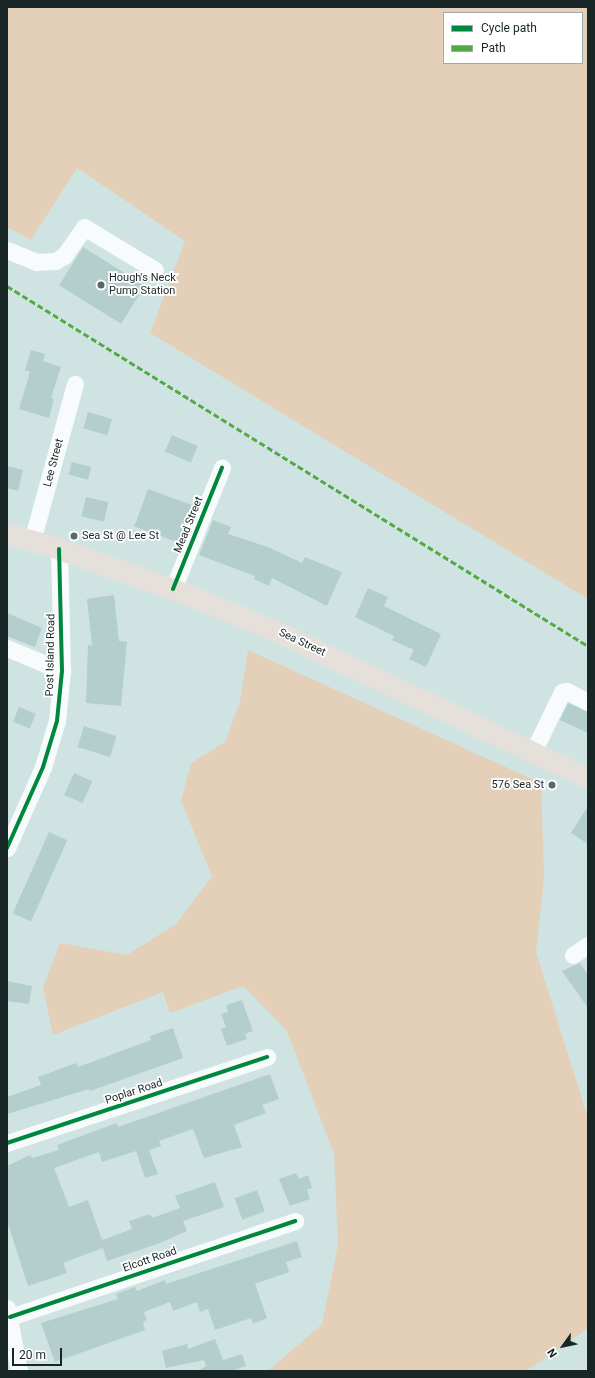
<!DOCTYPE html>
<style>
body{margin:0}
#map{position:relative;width:595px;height:1378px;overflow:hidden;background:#cfe4e2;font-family:Roboto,sans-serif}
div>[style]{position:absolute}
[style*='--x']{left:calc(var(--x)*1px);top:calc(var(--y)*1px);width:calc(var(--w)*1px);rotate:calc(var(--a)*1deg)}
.green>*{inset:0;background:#e4cfb9}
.building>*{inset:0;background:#b3cecc;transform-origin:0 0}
.minor>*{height:17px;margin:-8.5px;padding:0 8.5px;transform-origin:8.5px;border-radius:8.5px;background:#f8fbfb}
.major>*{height:21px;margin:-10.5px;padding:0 10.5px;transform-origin:10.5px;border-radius:10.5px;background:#e5e1da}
.quiet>*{height:3px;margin-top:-1.5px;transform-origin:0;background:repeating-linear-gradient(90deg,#52aa44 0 6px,transparent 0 9px)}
.cycleway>*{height:4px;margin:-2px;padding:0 2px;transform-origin:2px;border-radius:2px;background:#00873e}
.dots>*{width:11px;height:11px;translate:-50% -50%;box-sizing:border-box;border:2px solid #fff;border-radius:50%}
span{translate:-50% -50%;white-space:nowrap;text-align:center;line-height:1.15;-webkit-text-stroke:3.5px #fff;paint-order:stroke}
.poi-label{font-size:11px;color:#182625}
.left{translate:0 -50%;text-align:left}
.right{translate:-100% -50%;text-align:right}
.street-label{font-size:11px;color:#182625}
.frame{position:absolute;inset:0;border:8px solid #182625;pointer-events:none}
.legend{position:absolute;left:443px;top:12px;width:140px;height:52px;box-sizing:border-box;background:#fff;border:1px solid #a3a8a8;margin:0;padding:5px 7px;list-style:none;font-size:12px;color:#182625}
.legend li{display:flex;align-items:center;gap:8px;height:20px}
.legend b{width:20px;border:1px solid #a3a8a8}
.north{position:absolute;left:543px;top:1326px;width:40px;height:40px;-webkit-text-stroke:3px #fff;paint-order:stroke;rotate:237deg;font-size:11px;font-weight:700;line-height:16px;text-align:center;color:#182625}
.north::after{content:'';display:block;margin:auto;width:14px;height:18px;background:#182625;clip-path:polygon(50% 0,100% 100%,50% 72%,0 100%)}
.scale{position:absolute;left:12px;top:1348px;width:50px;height:18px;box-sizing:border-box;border:2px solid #182625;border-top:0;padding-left:5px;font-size:12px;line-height:14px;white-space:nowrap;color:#182625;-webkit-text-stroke:3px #fff;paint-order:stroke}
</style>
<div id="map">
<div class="green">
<div style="clip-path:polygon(evenodd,7px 7px,588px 7px,588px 599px,150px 333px,185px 241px,77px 168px,31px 240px,7px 227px,7px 7px,444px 13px,582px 13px,582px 63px,444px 63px,444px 13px)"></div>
<div style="clip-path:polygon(248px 650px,541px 783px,544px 878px,536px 952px,588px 1118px,588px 1328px,526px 1371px,268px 1371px,322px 1324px,338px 1245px,334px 1154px,287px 1031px,243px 986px,170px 1013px,163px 992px,53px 1035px,43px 987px,60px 943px,127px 955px,176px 924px,212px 876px,181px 801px,191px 763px,225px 742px,240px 702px)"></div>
</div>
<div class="building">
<div style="left:83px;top:247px;width:73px;height:45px;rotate:32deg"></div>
<div style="clip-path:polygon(31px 350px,45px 354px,43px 361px,61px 367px,51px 398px,54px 399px,49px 418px,19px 409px,30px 372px,25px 370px)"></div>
<div style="left:88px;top:412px;width:25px;height:17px;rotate:16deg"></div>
<div style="left:172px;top:435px;width:28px;height:18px;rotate:23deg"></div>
<div style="left:72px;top:462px;width:20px;height:13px;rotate:15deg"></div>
<div style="clip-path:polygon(7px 466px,23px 470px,18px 491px,7px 488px)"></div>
<div style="left:148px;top:489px;width:46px;height:40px;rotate:20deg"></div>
<div style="left:86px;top:497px;width:23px;height:20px;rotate:13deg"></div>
<div style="clip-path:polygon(213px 520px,231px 527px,228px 534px,268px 547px,302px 563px,305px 557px,342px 572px,327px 606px,272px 578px,269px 586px,254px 579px,255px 576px,199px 555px)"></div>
<div style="clip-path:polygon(368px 588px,388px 597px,384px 606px,441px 634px,426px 667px,409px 659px,414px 650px,392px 640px,394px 636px,355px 617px)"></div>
<div style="clip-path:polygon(114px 595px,119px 641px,127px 642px,121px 706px,86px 703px,88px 645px,92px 646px,87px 599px)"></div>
<div style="clip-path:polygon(7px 613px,42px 628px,35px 647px,7px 636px)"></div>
<div style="clip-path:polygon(568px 703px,588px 712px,588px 733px,560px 720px)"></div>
<div style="left:19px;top:707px;width:18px;height:16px;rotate:22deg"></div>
<div style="left:84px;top:726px;width:34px;height:22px;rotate:17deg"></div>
<div style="left:74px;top:773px;width:20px;height:24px;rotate:24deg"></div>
<div style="clip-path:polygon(588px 806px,588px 844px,571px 833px)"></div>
<div style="left:49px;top:832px;width:20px;height:89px;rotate:24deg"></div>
<div style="clip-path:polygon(580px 963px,588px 975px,588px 1008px,562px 971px)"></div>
<div style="clip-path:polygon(7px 981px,32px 986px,29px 1004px,7px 1001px)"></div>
<div style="clip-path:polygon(242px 1000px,253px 1031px,245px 1034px,247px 1039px,227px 1046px,221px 1029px,226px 1027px,221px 1014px,228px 1012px,226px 1005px)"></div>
<div style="clip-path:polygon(173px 1028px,183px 1058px,90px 1091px,89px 1089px,7px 1114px,7px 1097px,41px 1085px,38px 1077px,76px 1063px,78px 1067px,151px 1040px,150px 1036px)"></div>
<div style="clip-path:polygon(270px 1074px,279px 1099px,262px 1105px,266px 1113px,234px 1125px,242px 1147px,204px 1158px,193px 1129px,159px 1141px,161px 1146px,149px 1150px,158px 1174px,145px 1178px,136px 1151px,102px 1162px,99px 1152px,54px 1168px,69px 1207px,88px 1200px,102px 1240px,132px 1229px,129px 1221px,150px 1214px,152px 1218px,180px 1208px,175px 1196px,215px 1182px,224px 1207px,183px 1221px,187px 1231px,160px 1243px,107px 1261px,103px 1248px,63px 1263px,67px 1273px,28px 1286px,7px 1221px,7px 1166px,30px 1155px,32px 1158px,59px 1150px,57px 1145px,117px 1123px,118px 1127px)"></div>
<div style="clip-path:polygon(296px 1173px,299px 1179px,308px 1175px,312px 1188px,307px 1190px,310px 1199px,290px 1206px,279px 1179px)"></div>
<div style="left:257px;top:1190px;width:23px;height:24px;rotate:70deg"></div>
<div style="clip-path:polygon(297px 1241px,302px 1257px,286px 1262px,289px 1272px,255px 1284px,267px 1318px,253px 1324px,251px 1318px,215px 1330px,208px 1309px,200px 1312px,197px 1302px,173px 1311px,170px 1302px,144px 1312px,147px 1320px,143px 1322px,145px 1330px,55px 1362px,41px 1323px,118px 1299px,116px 1294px,135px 1287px,137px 1291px,165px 1280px,166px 1284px)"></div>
<div style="clip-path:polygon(215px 1339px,223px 1360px,242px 1354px,246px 1366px,232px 1371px,198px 1371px,206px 1366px,204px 1360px,166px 1368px,162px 1351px,187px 1344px,188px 1349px)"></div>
</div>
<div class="minor">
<div style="--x:7;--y:250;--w:31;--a:22"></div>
<div style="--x:36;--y:262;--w:19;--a:-3"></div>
<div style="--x:55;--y:261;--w:10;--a:-29"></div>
<div style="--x:64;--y:256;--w:35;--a:-55"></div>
<div style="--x:84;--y:227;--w:83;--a:31.2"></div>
<div style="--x:32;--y:541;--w:163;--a:-74.7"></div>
<div style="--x:173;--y:589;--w:131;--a:-68"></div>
<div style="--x:7;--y:648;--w:60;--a:22.7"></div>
<div style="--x:533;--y:752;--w:67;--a:-64.2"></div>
<div style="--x:562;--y:692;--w:5;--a:-11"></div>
<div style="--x:567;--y:691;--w:24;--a:28"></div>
<div style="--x:7;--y:848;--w:89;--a:-66"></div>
<div style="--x:43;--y:767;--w:48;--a:-73.1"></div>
<div style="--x:57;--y:721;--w:50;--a:-84.3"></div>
<div style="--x:62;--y:671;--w:122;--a:-91.4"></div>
<div style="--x:573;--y:955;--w:18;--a:-34"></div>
<div style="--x:7;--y:1143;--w:274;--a:-18.3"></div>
<div style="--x:7;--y:1308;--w:64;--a:79.2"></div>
<div style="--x:10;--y:1317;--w:301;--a:-18.6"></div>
</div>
<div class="major">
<div style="--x:7;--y:534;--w:39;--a:15"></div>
<div style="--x:45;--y:544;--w:136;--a:19.4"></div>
<div style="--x:173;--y:589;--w:104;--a:22.1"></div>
<div style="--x:269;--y:628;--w:353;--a:25.2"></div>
</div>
<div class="quiet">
<div style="--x:7;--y:286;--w:683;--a:31.78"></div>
</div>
<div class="cycleway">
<div style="--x:173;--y:589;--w:131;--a:-68"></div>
<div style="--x:7;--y:848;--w:89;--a:-66"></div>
<div style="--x:43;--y:767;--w:48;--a:-73.1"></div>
<div style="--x:57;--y:721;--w:50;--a:-84.3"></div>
<div style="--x:62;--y:671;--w:122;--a:-91.4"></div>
<div style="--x:7;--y:1143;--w:274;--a:-18.3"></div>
<div style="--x:10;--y:1317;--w:301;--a:-18.6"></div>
</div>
<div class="dots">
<div style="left:101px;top:285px;background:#586867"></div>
<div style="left:74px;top:536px;background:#586867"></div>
<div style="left:552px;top:785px;background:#586867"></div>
</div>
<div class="poi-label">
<span class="left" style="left:109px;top:285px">Hough's Neck<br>Pump Station</span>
<span class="left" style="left:82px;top:536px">Sea St @ Lee St</span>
<span class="right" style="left:544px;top:785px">576 Sea St</span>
</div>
<div class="street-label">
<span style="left:54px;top:463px;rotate:-75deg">Lee Street</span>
<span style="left:189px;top:525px;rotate:-68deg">Mead Street</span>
<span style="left:302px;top:643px;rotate:25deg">Sea Street</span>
<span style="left:51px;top:655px;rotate:-89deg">Post Island Road</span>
<span style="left:134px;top:1092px;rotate:-18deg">Poplar Road</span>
<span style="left:150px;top:1260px;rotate:-19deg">Elcott Road</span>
</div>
<div class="frame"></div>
<ul class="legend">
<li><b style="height:5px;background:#00873e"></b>Cycle path</li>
<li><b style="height:5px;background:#52aa44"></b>Path</li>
</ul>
<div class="north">N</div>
<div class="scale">20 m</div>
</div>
